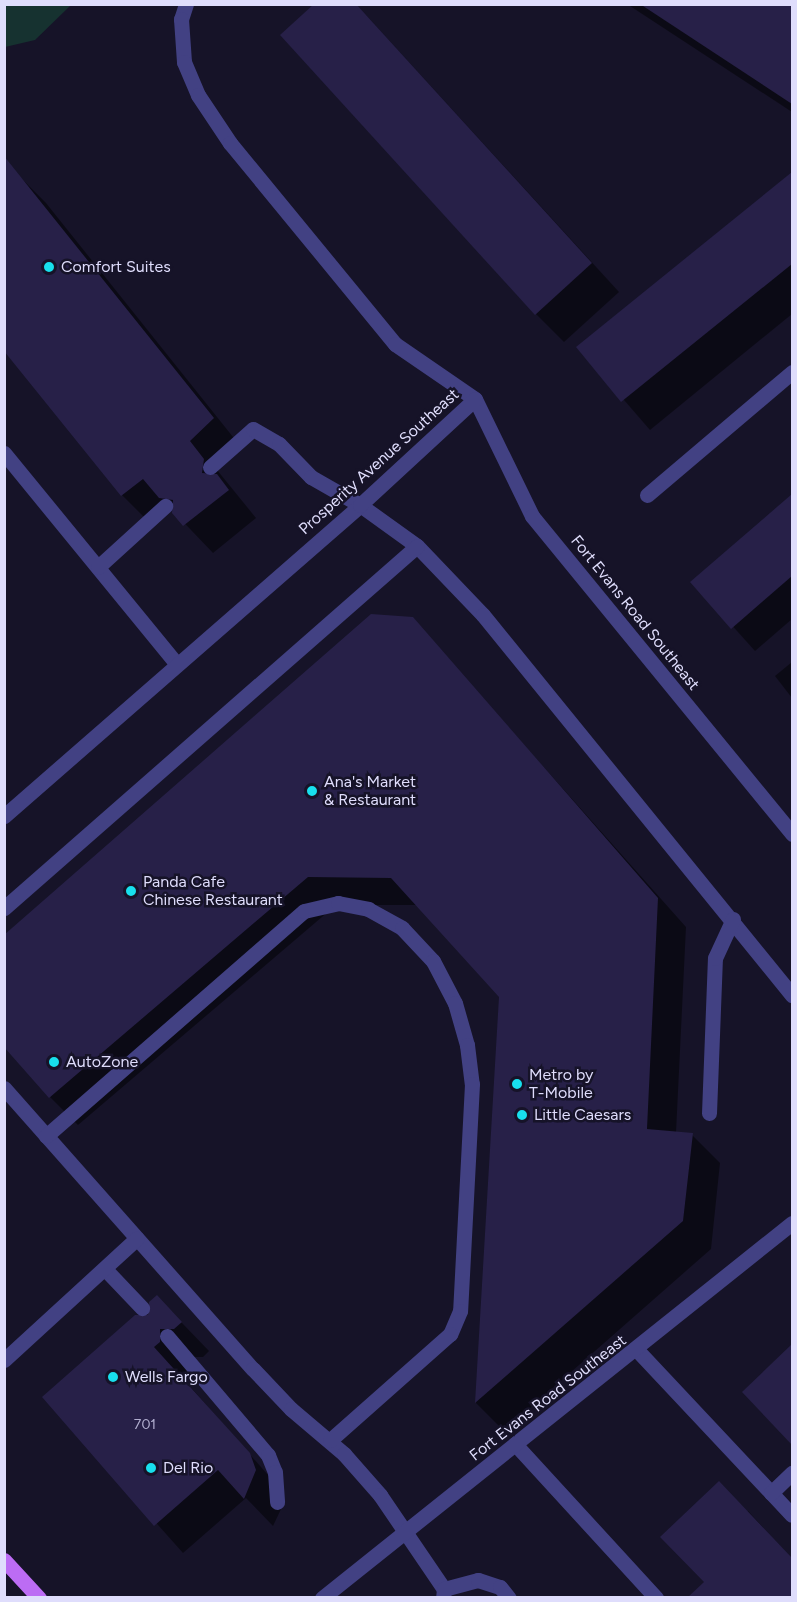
<!DOCTYPE html>
<style>
body{margin:0}
#map{position:relative;width:797px;height:1602px;overflow:hidden;background:#161328;font-family:Figtree,sans-serif}
div>[style]{position:absolute}
[style*='--x']{left:calc(var(--x)*1px);top:calc(var(--y)*1px);width:calc(var(--w)*1px);rotate:calc(var(--a)*1deg)}
.green>*{inset:0;background:#163230}
.shadow>*{inset:0;background:#0007}
.building>*{inset:0;background:#272048}
.lane>*{height:15px;margin:-7.5px;padding:0 7.5px;transform-origin:7.5px;border-radius:7.5px;background:#424183}
.street>*{height:15px;margin:-7.5px;padding:0 7.5px;transform-origin:7.5px;border-radius:7.5px;background:#424183}
.primary>*{height:15px;margin:-7.5px;padding:0 7.5px;transform-origin:7.5px;border-radius:7.5px;background:#bc6cf4}
.dots>*{width:16px;height:16px;translate:-50% -50%;box-sizing:border-box;border:3px solid #161328;border-radius:50%}
span{translate:-50% -50%;white-space:nowrap;text-align:center;line-height:1.15;-webkit-text-stroke:5px #161328;paint-order:stroke}
.number-label{font-size:14px;color:#b1aecf}
.number-label span{-webkit-text-stroke-width:0}
.poi-label{font-size:16px;color:#dfddfc}
.left{translate:0 -50%;text-align:left}
.street-label{font-size:16px;color:#dfddfc}
.frame{position:absolute;inset:0;border:6px solid #dfddfc;pointer-events:none}
</style>
<div id="map">
<div class="green">
<div style="clip-path:polygon(4px 5px,5px 4px,71px 5px,35px 40px,5px 47px)"></div>
</div>
<div class="shadow">
<div style="clip-path:polygon(627px 4px,792px 4px,792px 112px)"></div>
<div style="clip-path:polygon(365px 14px,619px 292px,564px 342px,536px 314px)"></div>
<div style="clip-path:polygon(18px 175px,46px 203px,241px 447px,217px 470px,256px 518px,213px 553px,170px 508px,150px 523px,122px 495px)"></div>
<div style="clip-path:polygon(790px 177px,792px 314px,650px 430px,579px 348px)"></div>
<div style="clip-path:polygon(792px 496px,792px 619px,755px 651px,693px 582px)"></div>
<div style="clip-path:polygon(412px 619px,686px 927px,676px 1133px,692px 1135px,720px 1163px,711px 1249px,504px 1431px,476px 1403px,501px 997px,418px 905px,336px 905px,78px 1125px,50px 1097px)"></div>
<div style="clip-path:polygon(792px 662px,792px 698px,775px 676px)"></div>
<div style="clip-path:polygon(157px 1297px,209px 1351px,203px 1357px,188px 1357px,187px 1371px,181px 1376px,282px 1491px,282px 1507px,273px 1526px,246px 1498px,183px 1553px,44px 1397px,150px 1317px)"></div>
<div style="clip-path:polygon(792px 1346px,792px 1443px,744px 1392px)"></div>
<div style="clip-path:polygon(748px 1511px,792px 1559px,792px 1598px,696px 1598px)"></div>
</div>
<div class="building">
<div style="clip-path:polygon(314px 4px,356px 4px,592px 263px,535px 315px,280px 35px)"></div>
<div style="clip-path:polygon(640px 4px,792px 4px,792px 104px)"></div>
<div style="clip-path:polygon(4px 156px,214px 418px,190px 441px,204px 459px,202px 473px,217px 474px,229px 490px,183px 526px,172px 513px,173px 500px,159px 498px,143px 479px,121px 496px,4px 351px)"></div>
<div style="clip-path:polygon(792px 172px,792px 264px,621px 402px,576px 347px)"></div>
<div style="clip-path:polygon(792px 494px,792px 576px,731px 629px,690px 582px)"></div>
<div style="clip-path:polygon(371px 614px,413px 617px,658px 898px,647px 1129px,693px 1133px,683px 1221px,475px 1403px,499px 997px,391px 878px,308px 877px,49px 1098px,4px 1047px,4px 935px)"></div>
<div style="clip-path:polygon(157px 1295px,182px 1322px,174px 1329px,160px 1329px,160px 1342px,154px 1347px,250px 1453px,256px 1470px,244px 1499px,218px 1470px,154px 1526px,42px 1397px,135px 1315px,148px 1315px,149px 1302px)"></div>
<div style="clip-path:polygon(792px 1344px,792px 1445px,742px 1392px)"></div>
<div style="clip-path:polygon(719px 1481px,792px 1558px,792px 1598px,687px 1598px,704px 1582px,660px 1537px)"></div>
</div>
<div class="lane">
<div style="--x:4;--y:453;--w:273;--a:50.7"></div>
<div style="--x:210;--y:467;--w:57;--a:-41.5"></div>
<div style="--x:253;--y:429;--w:30;--a:30"></div>
<div style="--x:279;--y:444;--w:46;--a:45.9"></div>
<div style="--x:311;--y:477;--w:56;--a:29.7"></div>
<div style="--x:360;--y:505;--w:70;--a:35.7"></div>
<div style="--x:417;--y:546;--w:95;--a:46.3"></div>
<div style="--x:483;--y:615;--w:490;--a:50.9"></div>
<div style="--x:647;--y:495;--w:190;--a:-40.3"></div>
<div style="--x:98;--y:567;--w:91;--a:-42.3"></div>
<div style="--x:4;--y:908;--w:549;--a:-41.23"></div>
<div style="--x:4;--y:1088;--w:375;--a:48.5"></div>
<div style="--x:253;--y:1369;--w:55;--a:46.5"></div>
<div style="--x:291;--y:1409;--w:70;--a:40.3"></div>
<div style="--x:344;--y:1454;--w:55;--a:48.7"></div>
<div style="--x:380;--y:1495;--w:114;--a:55.8"></div>
<div style="--x:444;--y:1589;--w:9;--a:96"></div>
<div style="--x:709;--y:1113;--w:155;--a:-87.8"></div>
<div style="--x:715;--y:958;--w:43;--a:-65.2"></div>
<div style="--x:46;--y:1136;--w:342;--a:-41.1"></div>
<div style="--x:304;--y:911;--w:35;--a:-13"></div>
<div style="--x:338;--y:903;--w:31;--a:11"></div>
<div style="--x:368;--y:909;--w:39;--a:29"></div>
<div style="--x:402;--y:928;--w:45;--a:46.8"></div>
<div style="--x:433;--y:961;--w:47;--a:62.4"></div>
<div style="--x:455;--y:1003;--w:44;--a:74.1"></div>
<div style="--x:467;--y:1045;--w:39;--a:83"></div>
<div style="--x:472;--y:1084;--w:227;--a:93"></div>
<div style="--x:460;--y:1311;--w:25;--a:113"></div>
<div style="--x:450;--y:1334;--w:160;--a:138.5"></div>
<div style="--x:105;--y:1269;--w:54;--a:46.5"></div>
<div style="--x:167;--y:1336;--w:156;--a:49.7"></div>
<div style="--x:268;--y:1455;--w:18;--a:68"></div>
<div style="--x:275;--y:1472;--w:30;--a:86"></div>
<div style="--x:637;--y:1350;--w:226;--a:46.8"></div>
<div style="--x:4;--y:1360;--w:180;--a:-42.5"></div>
<div style="--x:515;--y:1444;--w:209;--a:47.5"></div>
<div style="--x:771;--y:1493;--w:29;--a:-44"></div>
<div style="--x:444;--y:1589;--w:35;--a:-15"></div>
<div style="--x:478;--y:1580;--w:23;--a:18"></div>
<div style="--x:500;--y:1587;--w:14;--a:51"></div>
</div>
<div class="street">
<div style="--x:186;--y:4;--w:16;--a:108"></div>
<div style="--x:181;--y:19;--w:43;--a:86"></div>
<div style="--x:184;--y:62;--w:36;--a:67"></div>
<div style="--x:198;--y:95;--w:58;--a:56.3"></div>
<div style="--x:230;--y:143;--w:260;--a:50.6"></div>
<div style="--x:395;--y:344;--w:97;--a:34.5"></div>
<div style="--x:475;--y:399;--w:130;--a:64"></div>
<div style="--x:532;--y:516;--w:411;--a:50.7"></div>
<div style="--x:4;--y:816;--w:473;--a:-41.1"></div>
<div style="--x:360;--y:505;--w:156;--a:-42.7"></div>
<div style="--x:322;--y:1598;--w:601;--a:-38.59"></div>
</div>
<div class="primary">
<div style="--x:4;--y:1560;--w:52;--a:47.4"></div>
</div>
<div class="dots">
<div style="left:49px;top:267px;background:#18dfed"></div>
<div style="left:312px;top:791px;background:#18dfed"></div>
<div style="left:131px;top:891px;background:#18dfed"></div>
<div style="left:54px;top:1062px;background:#18dfed"></div>
<div style="left:517px;top:1084px;background:#18dfed"></div>
<div style="left:522px;top:1115px;background:#18dfed"></div>
<div style="left:113px;top:1377px;background:#18dfed"></div>
<div style="left:151px;top:1468px;background:#18dfed"></div>
</div>
<div class="number-label">
<span style="left:145px;top:1425px">701</span>
</div>
<div class="poi-label">
<span class="left" style="left:61px;top:267px">Comfort Suites</span>
<span class="left" style="left:324px;top:791px">Ana's Market<br>&amp; Restaurant</span>
<span class="left" style="left:143px;top:891px">Panda Cafe<br>Chinese Restaurant</span>
<span class="left" style="left:66px;top:1062px">AutoZone</span>
<span class="left" style="left:529px;top:1084px">Metro by<br>T-Mobile</span>
<span class="left" style="left:534px;top:1115px">Little Caesars</span>
<span class="left" style="left:125px;top:1377px">Wells Fargo</span>
<span class="left" style="left:163px;top:1468px">Del Rio</span>
</div>
<div class="street-label">
<span style="left:379px;top:462px;rotate:-42deg">Prosperity Avenue Southeast</span>
<span style="left:635px;top:613px;rotate:51deg">Fort Evans Road Southeast</span>
<span style="left:548px;top:1398px;rotate:-38deg">Fort Evans Road Southeast</span>
</div>
<div class="frame"></div>
</div>
